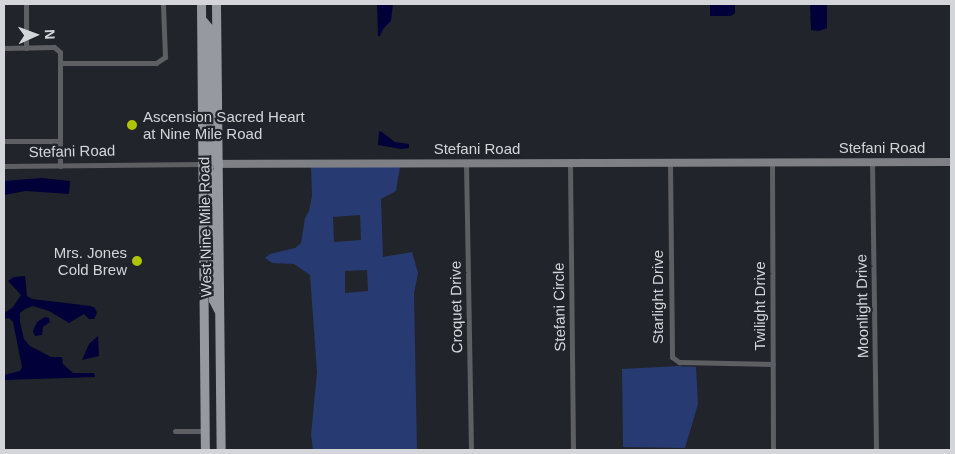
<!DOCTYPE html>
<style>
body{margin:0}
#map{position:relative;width:955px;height:454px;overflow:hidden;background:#21242a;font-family:Helvetica,sans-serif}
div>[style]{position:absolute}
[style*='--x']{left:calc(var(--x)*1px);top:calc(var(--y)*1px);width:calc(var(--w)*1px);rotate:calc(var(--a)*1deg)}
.green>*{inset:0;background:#273a71}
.water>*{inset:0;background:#020038}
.street>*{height:5px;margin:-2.5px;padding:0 2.5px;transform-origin:2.5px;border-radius:2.5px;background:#5d5f62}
.secondary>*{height:8px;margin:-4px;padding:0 4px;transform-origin:4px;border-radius:4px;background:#7e8085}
.primary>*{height:9px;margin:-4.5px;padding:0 4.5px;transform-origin:4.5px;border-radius:4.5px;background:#9799a0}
.dots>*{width:14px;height:14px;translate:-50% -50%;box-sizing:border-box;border:2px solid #21242a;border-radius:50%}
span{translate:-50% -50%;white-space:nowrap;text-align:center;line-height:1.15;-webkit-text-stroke:4.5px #21242a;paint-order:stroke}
.poi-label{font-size:15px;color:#d3d5d9}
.left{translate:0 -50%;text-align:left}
.right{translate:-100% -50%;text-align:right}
.street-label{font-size:15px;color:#d3d5d9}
.frame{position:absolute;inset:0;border:5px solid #d3d5d9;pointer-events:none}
.north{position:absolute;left:10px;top:10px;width:50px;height:50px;-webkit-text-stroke:4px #21242a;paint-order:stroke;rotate:88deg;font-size:14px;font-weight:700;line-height:20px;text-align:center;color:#d3d5d9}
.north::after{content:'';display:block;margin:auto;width:18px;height:22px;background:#d3d5d9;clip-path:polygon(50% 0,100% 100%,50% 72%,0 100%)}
</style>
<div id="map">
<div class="green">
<div style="clip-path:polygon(evenodd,311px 167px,400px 167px,396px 191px,381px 199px,383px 257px,412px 252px,418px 273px,414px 293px,417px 450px,313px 450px,311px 435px,317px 372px,310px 275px,294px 264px,272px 263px,265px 258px,270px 254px,295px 248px,301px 243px,305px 218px,309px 211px,312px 196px,311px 167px,360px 215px,361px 240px,334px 242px,333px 217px,360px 215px,311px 167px,367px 270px,368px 291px,345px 293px,345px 271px,367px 270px)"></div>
<div style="clip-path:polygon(679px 366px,696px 367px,698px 404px,685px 448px,623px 447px,622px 369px)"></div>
</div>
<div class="water">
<div style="clip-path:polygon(377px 4px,393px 4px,391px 21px,383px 29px,380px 36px,378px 36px)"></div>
<div style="clip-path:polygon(710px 4px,735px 4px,735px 13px,731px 16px,710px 16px)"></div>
<div style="clip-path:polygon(810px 4px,827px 4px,827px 28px,819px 31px,811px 30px)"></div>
<div style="clip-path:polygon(379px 131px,382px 132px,395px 142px,409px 144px,409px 148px,401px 149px,378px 145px)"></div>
<div style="clip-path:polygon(42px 178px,70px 181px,69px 194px,26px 191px,4px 195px,4px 181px)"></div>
<div style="clip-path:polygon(25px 276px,27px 296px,32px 299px,91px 306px,95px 308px,97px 313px,94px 319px,89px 319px,84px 314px,69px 323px,49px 311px,33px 306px,25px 309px,20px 313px,20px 322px,24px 339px,30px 346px,51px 357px,62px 357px,63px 364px,73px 373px,94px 373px,95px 377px,4px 380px,4px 375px,20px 371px,22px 367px,13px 322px,9px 318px,4px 319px,4px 310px,6px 312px,13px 307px,21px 295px,8px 281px,14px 277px)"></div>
<div style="clip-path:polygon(45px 317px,49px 318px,50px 322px,43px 327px,42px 335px,35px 336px,33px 331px,37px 322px)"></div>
<div style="clip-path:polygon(98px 336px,99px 356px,82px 360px,89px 344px)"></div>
</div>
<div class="street">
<div style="--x:26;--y:4;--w:44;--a:90"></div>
<div style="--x:4;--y:48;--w:50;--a:-1.1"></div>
<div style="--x:54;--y:47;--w:8;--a:40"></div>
<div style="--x:60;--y:52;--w:89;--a:90"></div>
<div style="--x:60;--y:141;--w:56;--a:180"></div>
<div style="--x:60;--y:63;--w:96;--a:0"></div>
<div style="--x:156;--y:63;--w:11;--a:-34"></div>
<div style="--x:165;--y:57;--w:53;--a:-92.2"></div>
<div style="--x:60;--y:141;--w:25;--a:90"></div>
<div style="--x:772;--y:162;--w:288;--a:89.8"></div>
<div style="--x:872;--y:162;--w:288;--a:89.2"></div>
<div style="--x:466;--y:163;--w:287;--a:89"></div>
<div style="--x:570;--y:163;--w:287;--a:89.4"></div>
<div style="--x:670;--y:163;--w:194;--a:89.4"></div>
<div style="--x:672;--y:357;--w:9;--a:36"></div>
<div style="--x:679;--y:362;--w:94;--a:1.2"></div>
<div style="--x:4;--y:166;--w:199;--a:-0.6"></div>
<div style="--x:175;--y:431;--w:30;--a:0"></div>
</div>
<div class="secondary">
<div style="--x:203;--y:164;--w:748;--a:-0.15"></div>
</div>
<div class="primary">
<div style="--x:201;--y:4;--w:446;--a:89.5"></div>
<div style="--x:216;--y:4;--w:446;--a:89.4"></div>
<div style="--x:203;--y:21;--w:8;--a:50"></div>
<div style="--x:208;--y:27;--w:129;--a:88.7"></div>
<div style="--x:211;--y:156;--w:11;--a:49"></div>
<div style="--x:203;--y:164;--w:6;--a:39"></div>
<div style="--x:208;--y:168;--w:13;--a:72"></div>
<div style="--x:212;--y:180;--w:120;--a:89.5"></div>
<div style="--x:213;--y:300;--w:11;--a:63"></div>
</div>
<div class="dots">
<div style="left:132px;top:125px;background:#b0c501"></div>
<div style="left:137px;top:261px;background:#b0c501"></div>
</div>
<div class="poi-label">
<span class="left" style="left:143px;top:125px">Ascension Sacred Heart<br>at Nine Mile Road</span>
<span class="right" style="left:127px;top:261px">Mrs. Jones<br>Cold Brew</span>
</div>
<div class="street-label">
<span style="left:882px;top:148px">Stefani Road</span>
<span style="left:477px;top:149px">Stefani Road</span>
<span style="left:72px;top:151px;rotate:-1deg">Stefani Road</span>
<span style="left:205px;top:227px;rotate:-91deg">West Nine Mile Road</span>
<span style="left:658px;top:297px;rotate:-90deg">Starlight Drive</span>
<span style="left:760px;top:306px;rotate:-90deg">Twilight Drive</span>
<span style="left:862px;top:306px;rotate:-91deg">Moonlight Drive</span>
<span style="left:456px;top:307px;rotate:-91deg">Croquet Drive</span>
<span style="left:559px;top:307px;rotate:-91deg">Stefani Circle</span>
</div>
<div class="frame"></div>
<div class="north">N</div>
</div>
